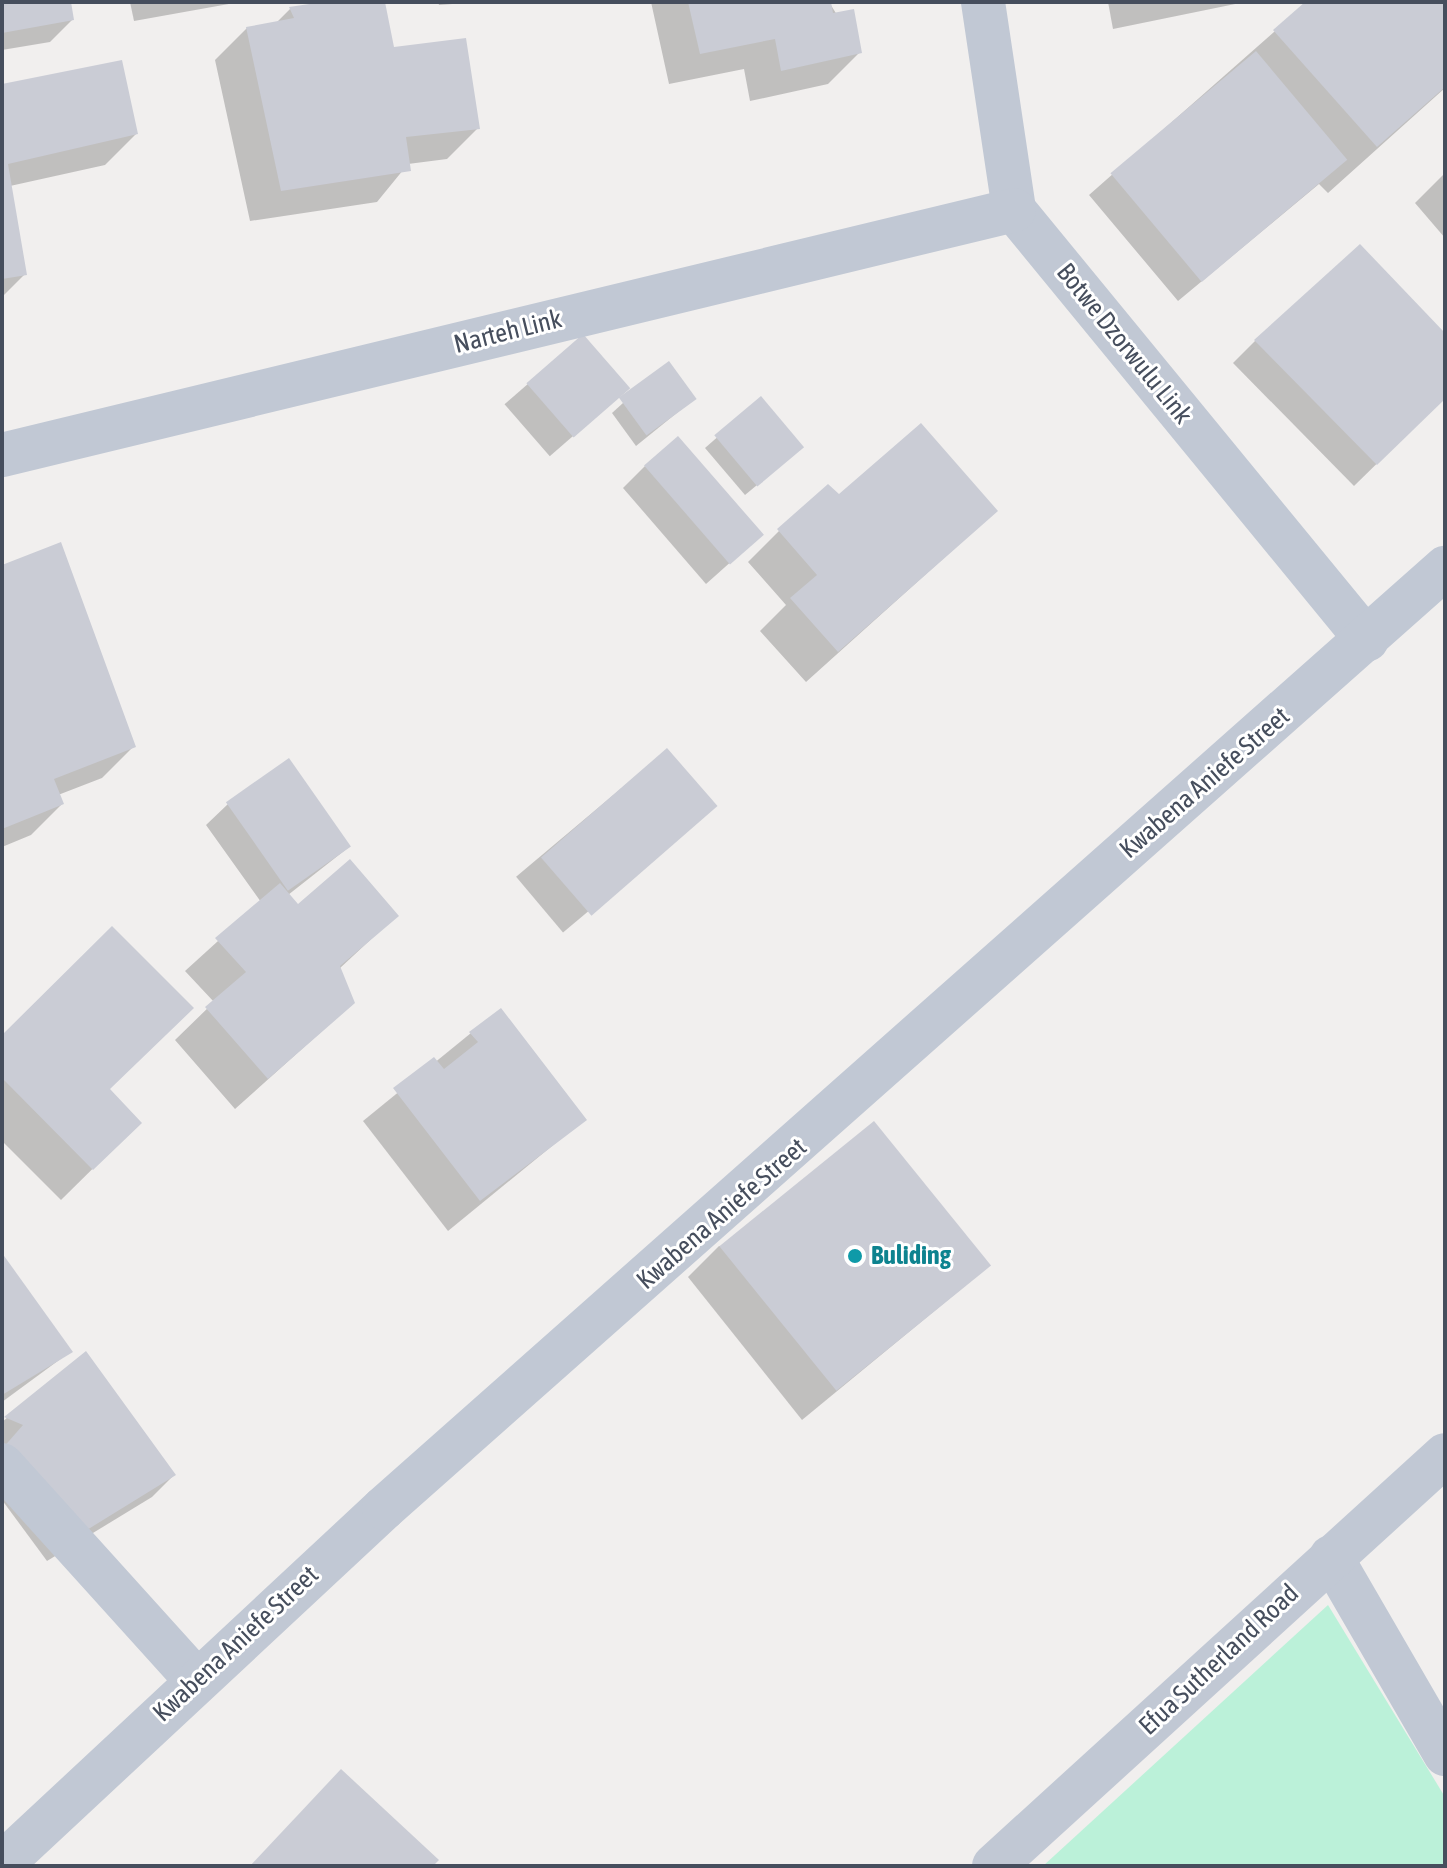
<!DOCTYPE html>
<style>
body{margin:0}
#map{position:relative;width:1447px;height:1868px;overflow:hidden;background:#f1efee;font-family:"Asap Condensed",sans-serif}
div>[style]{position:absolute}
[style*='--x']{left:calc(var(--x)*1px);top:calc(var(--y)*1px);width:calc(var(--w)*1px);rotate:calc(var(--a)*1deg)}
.green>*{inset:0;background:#bbf1d9}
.shadow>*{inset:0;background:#0003;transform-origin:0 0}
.building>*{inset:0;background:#caccd5;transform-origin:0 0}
.minor>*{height:44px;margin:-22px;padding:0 22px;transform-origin:22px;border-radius:22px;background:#c1c8d4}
.dots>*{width:22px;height:22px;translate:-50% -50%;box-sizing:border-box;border:4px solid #fff;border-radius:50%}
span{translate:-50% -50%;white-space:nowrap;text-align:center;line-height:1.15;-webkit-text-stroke:6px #fff;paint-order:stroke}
.street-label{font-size:26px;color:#464e5d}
.culture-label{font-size:26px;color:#0d838f;font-weight:700}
.left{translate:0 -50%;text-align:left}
.frame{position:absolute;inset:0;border:4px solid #464e5d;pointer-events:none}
</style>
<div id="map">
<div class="green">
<div style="clip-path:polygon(1328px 1605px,1445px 1797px,1445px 1866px,1043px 1866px)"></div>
</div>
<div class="shadow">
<div style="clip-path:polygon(2px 2px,69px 2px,72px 20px,50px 42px,2px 50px)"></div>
<div style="clip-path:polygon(130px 2px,240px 2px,134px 21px)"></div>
<div style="clip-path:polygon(337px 2px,383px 2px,392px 50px,478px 128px,447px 159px,408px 164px,377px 202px,250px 221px,215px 60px,247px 28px,276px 23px,290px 9px)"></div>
<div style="clip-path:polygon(438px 2px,479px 2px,439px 5px)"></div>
<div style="clip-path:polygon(651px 2px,829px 2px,860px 52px,828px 84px,750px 101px,744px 69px,669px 84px)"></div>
<div style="clip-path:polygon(1108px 2px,1245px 2px,1113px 29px)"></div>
<div style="clip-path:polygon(1308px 2px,1445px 2px,1445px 88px,1328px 193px,1319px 184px,1178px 301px,1089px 195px)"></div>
<div style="clip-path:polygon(2px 86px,136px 134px,105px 165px,10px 186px,24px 275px,2px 297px)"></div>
<div style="clip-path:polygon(1445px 173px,1445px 238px,1415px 203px)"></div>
<div style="left:583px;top:336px;width:69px;height:104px;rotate:49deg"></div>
<div style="clip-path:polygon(1445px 336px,1445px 397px,1354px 486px,1233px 363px,1255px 341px)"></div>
<div style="clip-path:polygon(694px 399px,636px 446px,612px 413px,623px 403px)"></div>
<div style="clip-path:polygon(761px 399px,791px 457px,745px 495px,705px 448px)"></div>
<div style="clip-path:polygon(645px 466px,761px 535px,706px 584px,623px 488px)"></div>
<div style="clip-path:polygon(839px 497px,996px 511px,806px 682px,760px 631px,786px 605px,748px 562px,779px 531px)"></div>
<div style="clip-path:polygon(2px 568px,133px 747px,102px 778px,58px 795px,62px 804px,31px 835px,2px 847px)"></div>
<div style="left:667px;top:750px;width:73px;height:197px;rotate:50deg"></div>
<div style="clip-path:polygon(228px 804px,349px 847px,288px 895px,298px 906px,396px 916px,339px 969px,353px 1003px,235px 1109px,175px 1040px,214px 1002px,185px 971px,261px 902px,206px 825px)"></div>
<div style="clip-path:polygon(471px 1033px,585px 1119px,448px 1231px,363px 1121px)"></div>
<div style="clip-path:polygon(2px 1038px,107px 1090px,139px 1123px,61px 1200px,2px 1141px)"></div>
<div style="clip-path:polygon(719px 1246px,989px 1266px,802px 1420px,688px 1277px)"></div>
<div style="clip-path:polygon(2px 1257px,70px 1352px,2px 1402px)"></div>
<div style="clip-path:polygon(85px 1354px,174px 1475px,152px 1497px,47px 1561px,2px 1500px,2px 1422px)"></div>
</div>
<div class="building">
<div style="clip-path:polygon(2px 2px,71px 2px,74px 20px,2px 33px)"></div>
<div style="clip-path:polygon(323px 2px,385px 2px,394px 47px,466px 38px,480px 129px,406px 137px,411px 171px,281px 191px,246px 27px,294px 18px,289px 7px)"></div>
<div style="clip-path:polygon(688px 2px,831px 2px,833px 13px,854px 9px,862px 53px,781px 71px,775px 39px,700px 54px)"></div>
<div style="clip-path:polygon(1305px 2px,1445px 2px,1445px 87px,1377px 147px,1273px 30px)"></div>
<div style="left:1256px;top:51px;width:142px;height:190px;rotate:50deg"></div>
<div style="clip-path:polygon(122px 60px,138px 134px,8px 164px,27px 275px,2px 279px,2px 84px)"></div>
<div style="clip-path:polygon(1360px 244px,1445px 333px,1445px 399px,1377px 465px,1254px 340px)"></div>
<div style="left:583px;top:334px;width:72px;height:75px;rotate:49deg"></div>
<div style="left:669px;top:361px;width:47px;height:62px;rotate:54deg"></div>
<div style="left:761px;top:396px;width:67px;height:61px;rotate:50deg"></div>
<div style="clip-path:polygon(921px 423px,998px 511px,838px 652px,790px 598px,817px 575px,777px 529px,828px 484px,839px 494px)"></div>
<div style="left:678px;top:436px;width:131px;height:45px;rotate:49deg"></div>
<div style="clip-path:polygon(61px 542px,136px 747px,54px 779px,64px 804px,2px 829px,2px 565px)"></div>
<div style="left:667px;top:748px;width:77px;height:167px;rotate:49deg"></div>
<div style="left:289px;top:758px;width:108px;height:77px;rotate:55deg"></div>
<div style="clip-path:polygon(350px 859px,399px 916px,340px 966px,355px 1003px,268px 1079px,205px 1007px,246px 972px,215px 938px,280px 883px,298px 904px)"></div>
<div style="clip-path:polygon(112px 926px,194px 1008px,110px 1089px,142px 1123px,93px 1170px,2px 1078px,2px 1035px)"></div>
<div style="clip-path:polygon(501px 1008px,587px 1120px,480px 1201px,393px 1088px,434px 1057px,444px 1069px,478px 1042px,469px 1032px)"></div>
<div style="left:874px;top:1121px;width:186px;height:199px;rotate:51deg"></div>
<div style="clip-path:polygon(2px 1253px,73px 1352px,2px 1395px)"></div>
<div style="clip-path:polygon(86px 1351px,176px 1475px,69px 1541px,2px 1449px,23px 1425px,4px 1417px)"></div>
<div style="clip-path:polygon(341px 1769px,439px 1860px,433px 1866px,250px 1866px)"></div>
</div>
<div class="minor">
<div style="--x:983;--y:2;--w:210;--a:81.5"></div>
<div style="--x:1014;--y:210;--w:556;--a:50.62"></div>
<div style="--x:2;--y:455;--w:1041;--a:-13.61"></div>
<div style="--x:2;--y:1465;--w:290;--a:47.9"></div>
<div style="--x:1331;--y:1557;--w:228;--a:59.9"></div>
<div style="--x:2;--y:1864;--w:522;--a:-42.98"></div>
<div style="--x:384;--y:1508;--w:1418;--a:-41.54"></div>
<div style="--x:994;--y:1866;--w:610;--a:-42.34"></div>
</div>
<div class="dots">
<div style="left:855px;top:1256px;background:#0f9aa8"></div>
</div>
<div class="street-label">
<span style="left:508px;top:332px;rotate:-14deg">Narteh Link</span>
<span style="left:1124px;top:344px;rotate:51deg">Botwe Dzorwulu Link</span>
<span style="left:1205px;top:783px;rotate:-41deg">Kwabena Aniefe Street</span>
<span style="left:722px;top:1214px;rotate:-41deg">Kwabena Aniefe Street</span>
<span style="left:236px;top:1644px;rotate:-43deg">Kwabena Aniefe Street</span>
<span style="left:1219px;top:1660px;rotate:-43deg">Efua Sutherland Road</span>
</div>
<div class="culture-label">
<span class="left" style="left:871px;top:1256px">Buliding</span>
</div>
<div class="frame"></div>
</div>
